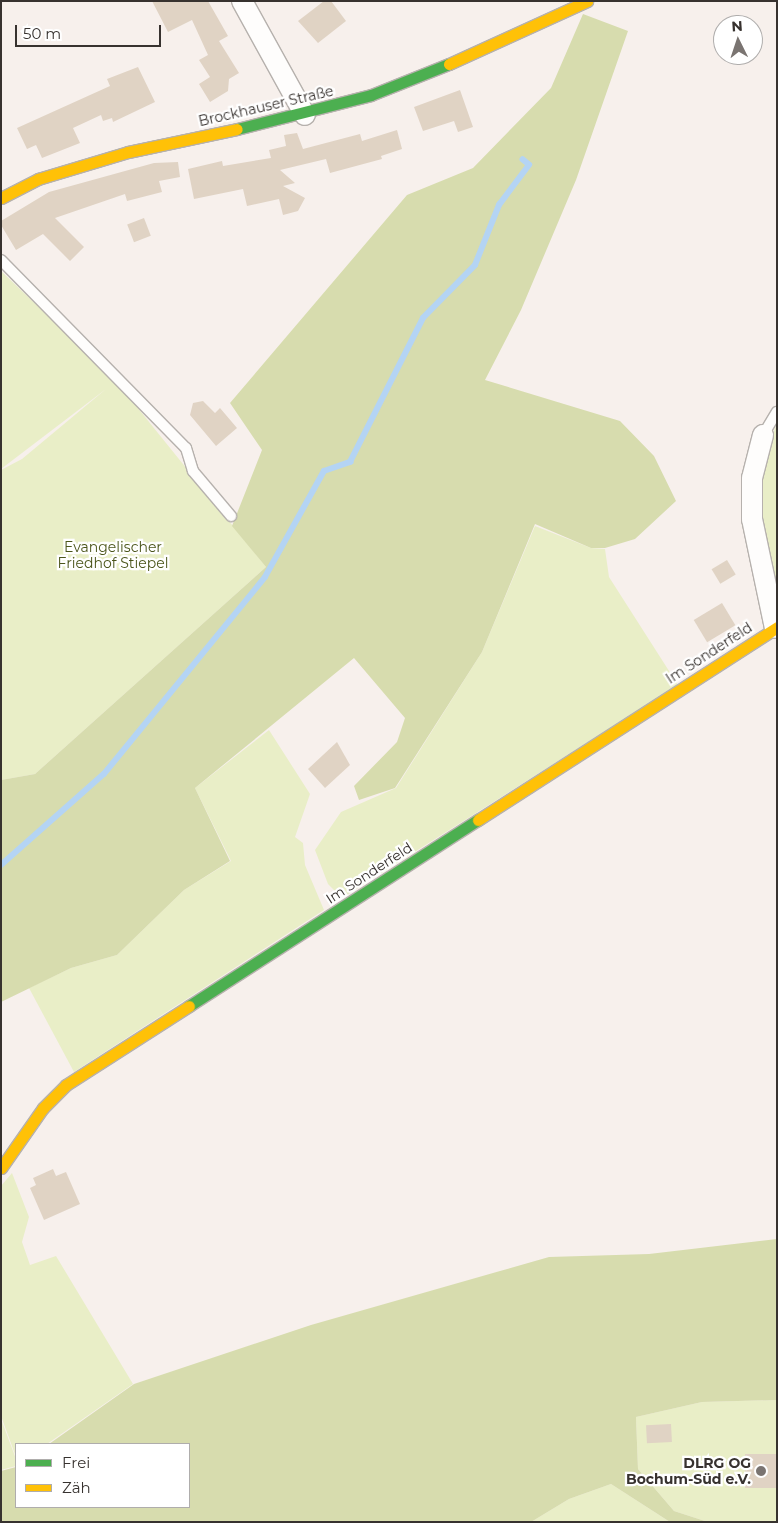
<!DOCTYPE html>
<meta charset="utf-8">
<style>
body{margin:0}
#map{position:relative;width:778px;height:1523px;overflow:hidden;background:#f7f0ec;font-family:Montserrat,sans-serif}
div>[style]{position:absolute}
[style*='--x']{left:calc(var(--x)*1px);top:calc(var(--y)*1px);width:calc(var(--w)*1px);rotate:calc(var(--a)*1deg)}
.green>*{inset:0;background:#e9eec7}
.forest>*{inset:0;background:#d7dcae}
.stream>*{height:5.5px;margin:-2.75px;padding:0 2.75px;transform-origin:2.75px;border-radius:2.75px;background:#b4d4f4}
.building>*{inset:0;background:#e0d3c4;transform-origin:0 0}
.roads{filter:drop-shadow(1px 0 #b6b1ad) drop-shadow(-1px 0 #b6b1ad) drop-shadow(0 1px #b6b1ad) drop-shadow(0 -1px #b6b1ad)}
.lane>*{height:10px;margin:-5px;padding:0 5px;transform-origin:5px;border-radius:5px;background:#fefdfc}
.street>*{height:20px;margin:-10px;padding:0 10px;transform-origin:10px;border-radius:10px;background:#fefdfc}
.fast>*{height:11px;margin:-5.5px;padding:0 5.5px;transform-origin:5.5px;border-radius:5.5px;background:#4caf50}
.slow>*{height:11px;margin:-5.5px;padding:0 5.5px;transform-origin:5.5px;border-radius:5.5px;background:#ffc107}
.dots>*{width:14px;height:14px;translate:-50% -50%;box-sizing:border-box;border:2px solid #fff;border-radius:50%}
span{translate:-50% -50%;white-space:nowrap;text-align:center;line-height:1.15;-webkit-text-stroke:4.5px #fff;paint-order:stroke}
.street-label{font-size:14px;color:#37322f}
.park-label{font-size:14px;color:#4b551a}
.poi-label{font-size:14px;color:#37322f;font-weight:700}
.right{translate:-100% -50%;text-align:right}
.frame{position:absolute;inset:0;border:2px solid #37322f;pointer-events:none}
.legend{position:absolute;left:15px;top:1443px;width:175px;height:65px;box-sizing:border-box;background:#fff;border:1px solid #afadac;margin:0;padding:6px 9px;list-style:none;font-size:15px;color:#37322f}
.legend li{display:flex;align-items:center;gap:10px;height:25px}
.legend b{width:25px;border:1px solid #afadac}
.north{position:absolute;left:713px;top:15px;width:50px;height:50px;box-sizing:border-box;background:#fff;border:1px solid #afadac;border-radius:50%;rotate:356deg;font-size:14px;font-weight:700;line-height:20px;text-align:center;color:#37322f}
.north::after{content:'';display:block;margin:auto;width:18px;height:22px;background:#7a7471;clip-path:polygon(50% 0,100% 100%,50% 72%,0 100%)}
.scale{position:absolute;left:15px;top:25px;width:146px;height:22px;box-sizing:border-box;border:2px solid #37322f;border-top:0;padding-left:6px;font-size:15px;line-height:18px;white-space:nowrap;color:#37322f;-webkit-text-stroke:4px #fff;paint-order:stroke}
</style>
<div id="map">
<div class="green">
<div style="clip-path:polygon(1px 271px,116px 381px,266px 567px,35px 774px,1px 780px,1px 470px,22px 459px,106px 389px,1px 469px)"></div>
<div style="clip-path:polygon(777px 423px,777px 602px,765px 567px,758px 476px)"></div>
<div style="clip-path:polygon(535px 526px,591px 548px,605px 549px,609px 577px,678px 685px,342px 898px,328px 884px,315px 850px,341px 812px,396px 788px,482px 652px)"></div>
<div style="clip-path:polygon(269px 730px,310px 794px,295px 837px,303px 843px,305px 865px,324px 910px,74px 1072px,29px 988px,71px 968px,117px 955px,184px 890px,231px 861px,195px 788px)"></div>
<div style="clip-path:polygon(12px 1173px,29px 1217px,22px 1242px,30px 1265px,56px 1256px,133px 1384px,47px 1444px,16px 1444px,16px 1457px,1px 1416px,1px 1186px)"></div>
<div style="clip-path:polygon(777px 1400px,777px 1522px,708px 1522px,674px 1511px,638px 1469px,636px 1417px,702px 1402px)"></div>
<div style="clip-path:polygon(1px 1419px,16px 1459px,16px 1466px,1px 1470px)"></div>
<div style="clip-path:polygon(611px 1484px,670px 1522px,531px 1522px,569px 1499px)"></div>
</div>
<div class="forest">
<div style="clip-path:polygon(583px 14px,628px 31px,576px 180px,521px 310px,485px 380px,620px 421px,654px 456px,676px 501px,635px 539px,605px 548px,591px 548px,535px 524px,482px 652px,395px 788px,359px 800px,354px 786px,397px 742px,405px 718px,354px 658px,195px 788px,230px 861px,184px 890px,117px 955px,71px 968px,1px 1002px,1px 780px,35px 774px,266px 567px,232px 526px,262px 450px,230px 403px,407px 195px,473px 168px,551px 88px)"></div>
<div style="clip-path:polygon(777px 1239px,777px 1400px,702px 1402px,636px 1417px,638px 1469px,674px 1511px,708px 1522px,670px 1522px,611px 1484px,569px 1499px,531px 1522px,1px 1522px,1px 1471px,16px 1467px,16px 1507px,189px 1507px,189px 1444px,49px 1444px,134px 1384px,311px 1325px,549px 1257px,649px 1254px)"></div>
</div>
<div class="stream">
<div style="--x:1;--y:865;--w:137;--a:-41.5"></div>
<div style="--x:104;--y:774;--w:254;--a:-50.7"></div>
<div style="--x:265;--y:577;--w:121;--a:-60.9"></div>
<div style="--x:324;--y:471;--w:28;--a:-19"></div>
<div style="--x:350;--y:462;--w:161;--a:-63.1"></div>
<div style="--x:423;--y:318;--w:74;--a:-45.5"></div>
<div style="--x:475;--y:265;--w:65;--a:-68.2"></div>
<div style="--x:499;--y:205;--w:50;--a:-53.1"></div>
<div style="--x:529;--y:165;--w:8;--a:-140"></div>
</div>
<div class="building">
<div style="clip-path:polygon(152px 1px,208px 1px,228px 36px,219px 41px,239px 73px,229px 79px,228px 91px,210px 102px,199px 84px,210px 77px,199px 60px,208px 55px,192px 20px,168px 32px)"></div>
<div style="clip-path:polygon(324px 1px,331px 1px,346px 21px,318px 43px,298px 21px)"></div>
<div style="clip-path:polygon(138px 67px,155px 102px,113px 122px,112px 118px,103px 121px,101px 115px,73px 128px,80px 143px,42px 158px,36px 145px,27px 149px,17px 128px,110px 86px,107px 79px)"></div>
<div style="clip-path:polygon(460px 90px,473px 127px,458px 132px,454px 121px,423px 131px,414px 107px)"></div>
<div style="clip-path:polygon(397px 130px,402px 149px,381px 156px,382px 159px,330px 173px,326px 159px,280px 170px,295px 183px,283px 186px,305px 198px,298px 211px,283px 215px,279px 199px,247px 206px,243px 189px,194px 199px,188px 169px,222px 161px,223px 166px,271px 158px,269px 150px,286px 146px,284px 135px,297px 133px,303px 149px,360px 134px,362px 141px)"></div>
<div style="clip-path:polygon(178px 162px,180px 177px,159px 181px,162px 192px,127px 201px,125px 194px,55px 218px,84px 247px,70px 261px,43px 234px,16px 250px,1px 225px,1px 221px,49px 192px,154px 163px)"></div>
<div style="left:144px;top:218px;width:19px;height:18px;rotate:69deg"></div>
<div style="clip-path:polygon(203px 401px,215px 413px,220px 408px,237px 428px,216px 446px,190px 415px,193px 403px)"></div>
<div style="left:727px;top:560px;width:17px;height:18px;rotate:59deg"></div>
<div style="left:722px;top:603px;width:26px;height:33px;rotate:59deg"></div>
<div style="clip-path:polygon(337px 742px,350px 765px,325px 788px,308px 769px)"></div>
<div style="clip-path:polygon(53px 1169px,56px 1176px,66px 1172px,80px 1204px,44px 1220px,30px 1188px,36px 1185px,33px 1178px)"></div>
<div style="left:671px;top:1424px;width:18px;height:25px;rotate:87deg"></div>
<div style="left:745px;top:1454px;width:32px;height:34px"></div>
</div>
<div class="roads">
<div class="lane">
<div style="--x:1;--y:260;--w:264;--a:45.5"></div>
<div style="--x:186;--y:448;--w:24;--a:73"></div>
<div style="--x:193;--y:471;--w:59;--a:49.8"></div>
<div style="--x:763;--y:435;--w:27;--a:-59"></div>
</div>
<div class="street">
<div style="--x:242;--y:1;--w:130;--a:61.1"></div>
<div style="--x:763;--y:435;--w:44;--a:104.3"></div>
<div style="--x:752;--y:478;--w:41;--a:90"></div>
<div style="--x:752;--y:519;--w:111;--a:78.1"></div>
</div>
<div class="fast">
<div style="--x:237;--y:129;--w:138;--a:-14.2"></div>
<div style="--x:371;--y:95;--w:84;--a:-21.7"></div>
<div style="--x:189;--y:1006;--w:344;--a:-32.8"></div>
</div>
<div class="slow">
<div style="--x:449;--y:64;--w:152;--a:-24.5"></div>
<div style="--x:1;--y:198;--w:42;--a:-27.2"></div>
<div style="--x:38;--y:179;--w:94;--a:-16.7"></div>
<div style="--x:128;--y:152;--w:111;--a:-11.9"></div>
<div style="--x:478;--y:820;--w:356;--a:-32.8"></div>
<div style="--x:1;--y:1168;--w:73;--a:-55"></div>
<div style="--x:43;--y:1108;--w:33;--a:-45"></div>
<div style="--x:66;--y:1085;--w:146;--a:-32.7"></div>
</div>
</div>
<div class="dots">
<div style="left:761px;top:1471px;background:#7a7471"></div>
</div>
<div class="street-label">
<span style="left:266px;top:106px;rotate:-13deg">Brockhauser Straße</span>
<span style="left:709px;top:653px;rotate:-33deg">Im Sonderfeld</span>
<span style="left:369px;top:873px;rotate:-33deg">Im Sonderfeld</span>
</div>
<div class="park-label">
<span style="left:113px;top:555px">Evangelischer<br>Friedhof Stiepel</span>
</div>
<div class="poi-label">
<span class="right" style="left:751px;top:1471px">DLRG OG<br>Bochum-Süd e.V.</span>
</div>
<div class="frame"></div>
<ul class="legend">
<li><b style="height:6px;background:#4caf50"></b>Frei</li>
<li><b style="height:6px;background:#ffc107"></b>Zäh</li>
</ul>
<div class="north">N</div>
<div class="scale">50 m</div>
</div>
